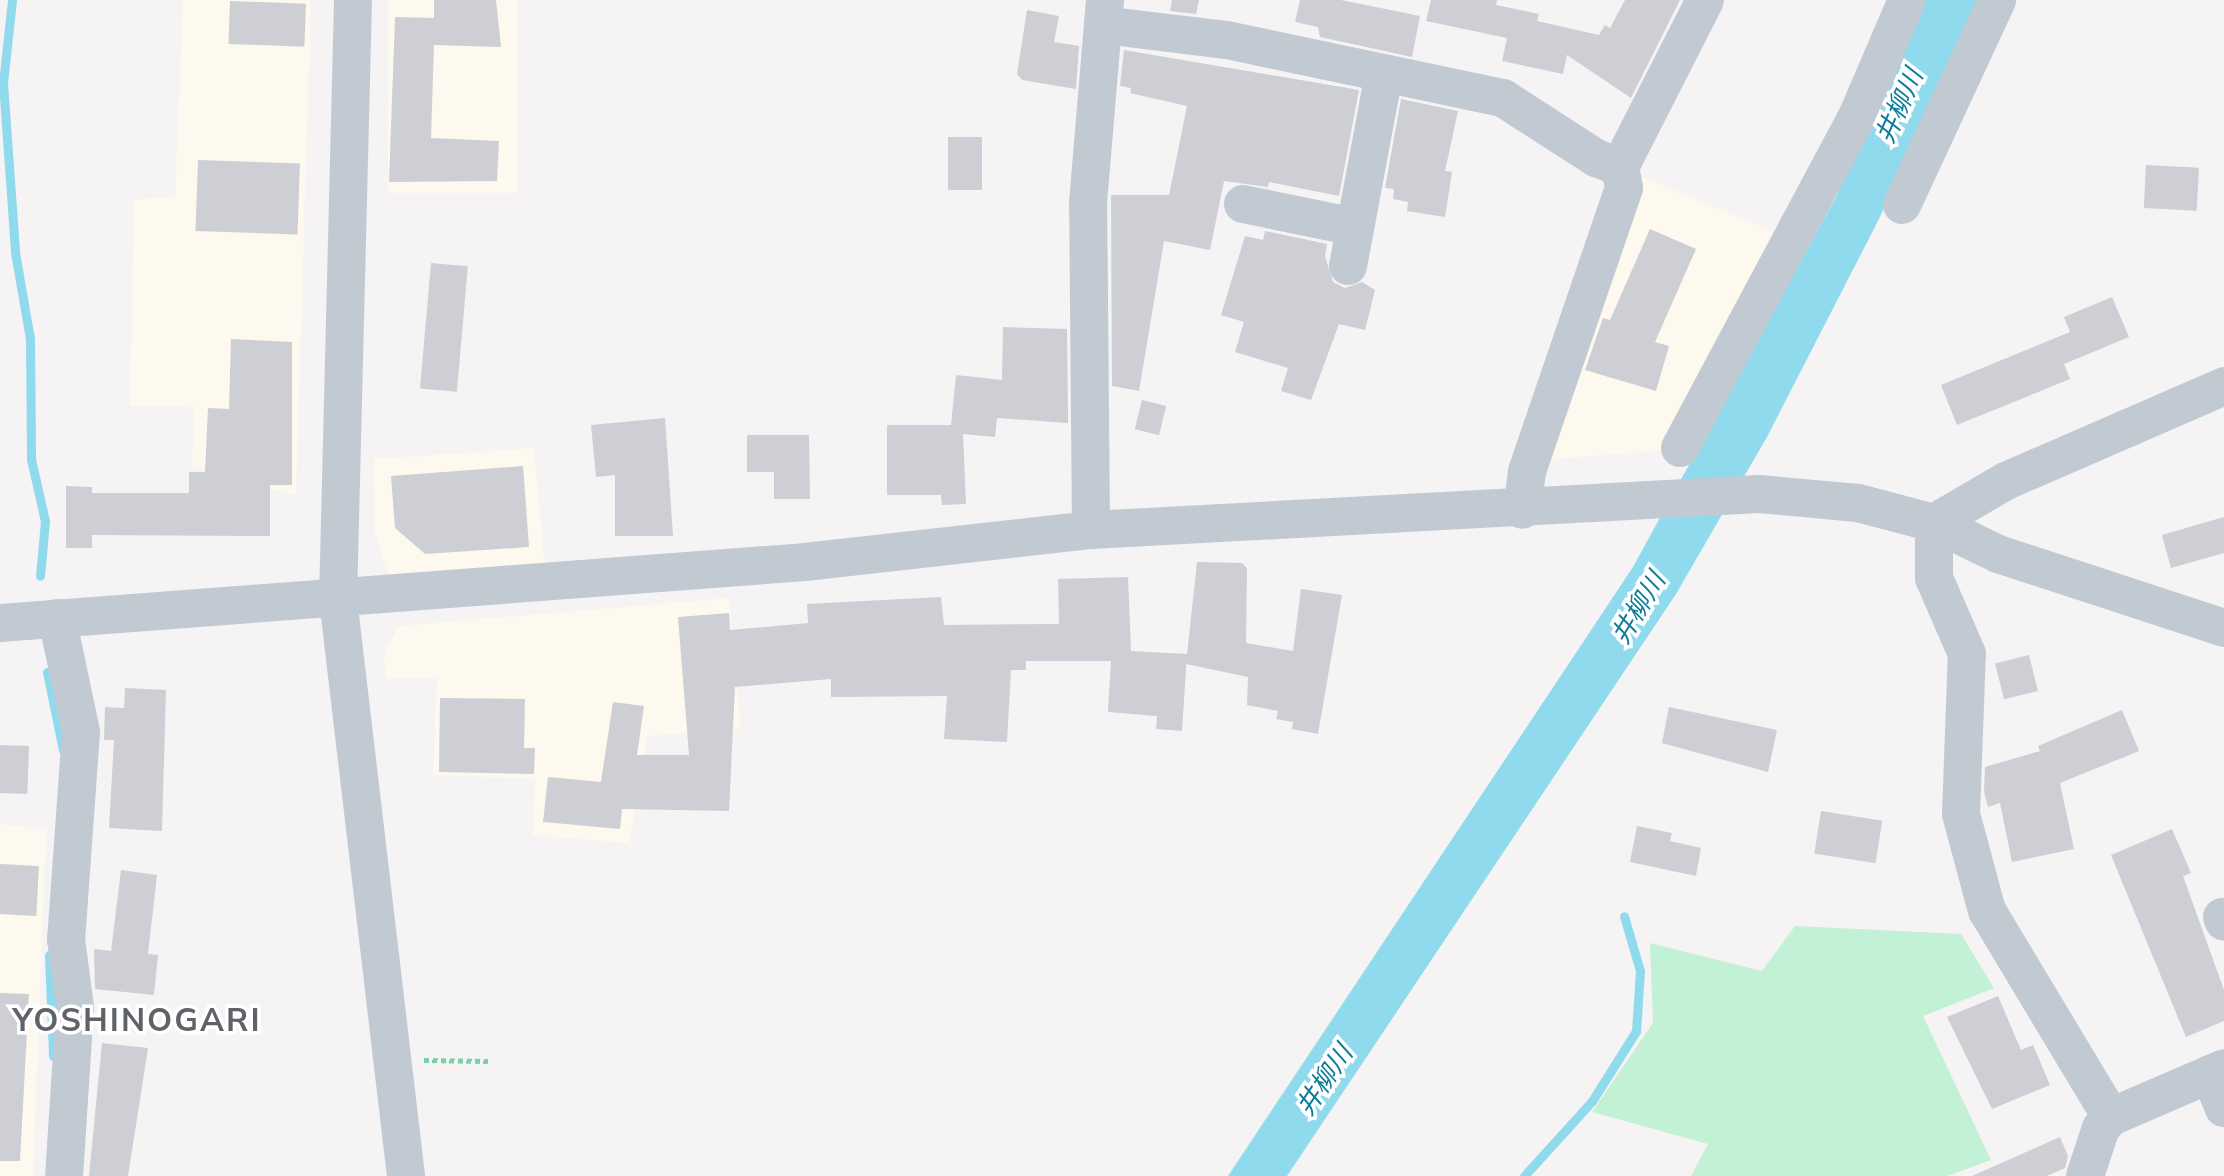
<!DOCTYPE html>
<meta charset="utf-8">
<style>
body{margin:0}
#map{position:relative;width:2224px;height:1176px;overflow:hidden;background:#f5f3f3;font-family:Mulish,"Noto Sans JP",sans-serif}
div>[style]{position:absolute}
[style*='--x']{left:calc(var(--x)*1px);top:calc(var(--y)*1px);width:calc(var(--w)*1px);rotate:calc(var(--a)*1deg)}
.commercial>*{inset:0;background:#fdf9ef;transform-origin:0 0}
.green>*{inset:0;background:#c3f1d5}
.water>*{inset:0;background:#90daee}
.stream>*{height:9px;margin:-4.5px;padding:0 4.5px;transform-origin:4.5px;border-radius:4.5px;background:#90daee}
.building>*{inset:0;background:#cdcfd5;transform-origin:0 0}
.path>*{height:4.5px;margin-top:-2.25px;transform-origin:0;background:repeating-linear-gradient(90deg,#7ad0a6 0 5px,transparent 0 8.5px)}
.minor>*{height:38px;margin:-19px;padding:0 19px;transform-origin:19px;border-radius:19px;background:#c1cad2}
span{translate:-50% -50%;white-space:nowrap;text-align:center;line-height:1.15;-webkit-text-stroke:7px #fff;paint-order:stroke}
.water-label{font-size:26px;color:#0c7c9b;font-style:italic}
.district-label{font-size:32px;color:#5f6368;font-weight:700;letter-spacing:2px}
</style>
<div id="map">
<div class="commercial">
<div style="clip-path:polygon(183px 0,311px 0,296px 494px,265px 489px,263px 470px,192px 468px,194px 405px,130px 406px,134px 200px,175px 196px)"></div>
<div style="left:388px;top:0;width:129px;height:193px"></div>
<div style="clip-path:polygon(1638px 175px,1786px 237px,1668px 450px,1542px 460px)"></div>
<div style="clip-path:polygon(534px 448px,545px 567px,389px 577px,375px 534px,374px 459px)"></div>
<div style="clip-path:polygon(729px 598px,741px 729px,647px 736px,629px 843px,533px 835px,535px 779px,433px 775px,437px 678px,386px 679px,384px 654px,399px 626px)"></div>
<div style="clip-path:polygon(0 824px,46px 830px,33px 1176px,0 1176px)"></div>
</div>
<div class="green">
<div style="clip-path:polygon(1795px 926px,1961px 934px,1994px 988px,1923px 1016px,1991px 1160px,1947px 1176px,1691px 1176px,1708px 1144px,1592px 1112px,1653px 1023px,1650px 943px,1762px 971px)"></div>
</div>
<div class="water">
<div style="clip-path:polygon(1924px 0,1977px 0,1879px 219px,1767px 437px,1676px 594px,1287px 1176px,1228px 1176px,1633px 567px,1836px 197px)"></div>
</div>
<div class="stream">
<div style="--x:12;--y:0;--w:83;--a:96.2"></div>
<div style="--x:3;--y:83;--w:169;--a:85.9"></div>
<div style="--x:15;--y:252;--w:88;--a:80.2"></div>
<div style="--x:30;--y:339;--w:120;--a:89.5"></div>
<div style="--x:31;--y:459;--w:64;--a:77.3"></div>
<div style="--x:45;--y:521;--w:55;--a:95.2"></div>
<div style="--x:47;--y:672;--w:80;--a:78.4"></div>
<div style="--x:49;--y:955;--w:101;--a:87.7"></div>
<div style="--x:1524;--y:1176;--w:101;--a:-47.8"></div>
<div style="--x:1592;--y:1101;--w:83;--a:-57.8"></div>
<div style="--x:1636;--y:1031;--w:60;--a:-86.2"></div>
<div style="--x:1640;--y:971;--w:57;--a:-106.2"></div>
</div>
<div class="building">
<div style="clip-path:polygon(434px 0,496px 0,501px 47px,434px 45px,431px 138px,499px 141px,497px 181px,389px 182px,395px 17px,434px 18px)"></div>
<div style="clip-path:polygon(1172px 0,1199px 0,1196px 14px,1170px 11px)"></div>
<div style="clip-path:polygon(1300px 0,1341px 0,1420px 16px,1412px 57px,1320px 37px,1318px 27px,1295px 22px)"></div>
<div style="clip-path:polygon(1431px 0,1497px 0,1496px 5px,1539px 14px,1537px 21px,1599px 35px,1605px 25px,1610px 28px,1625px 0,1680px 0,1631px 98px,1567px 55px,1563px 74px,1502px 61px,1507px 38px,1426px 21px)"></div>
<div style="left:230px;top:1px;width:76px;height:43px;rotate:2deg"></div>
<div style="clip-path:polygon(1027px 10px,1059px 16px,1054px 42px,1079px 46px,1076px 89px,1022px 80px,1017px 74px)"></div>
<div style="clip-path:polygon(1124px 50px,1359px 90px,1339px 196px,1269px 182px,1268px 187px,1224px 181px,1210px 250px,1164px 241px,1139px 391px,1112px 386px,1111px 195px,1169px 195px,1187px 106px,1130px 93px,1131px 88px,1120px 86px)"></div>
<div style="clip-path:polygon(1401px 99px,1458px 111px,1445px 171px,1452px 172px,1445px 217px,1407px 211px,1408px 202px,1393px 199px,1394px 189px,1385px 188px)"></div>
<div style="left:948px;top:137px;width:34px;height:53px"></div>
<div style="left:198px;top:160px;width:102px;height:71px;rotate:2deg"></div>
<div style="left:2146px;top:165px;width:53px;height:43px;rotate:3deg"></div>
<div style="clip-path:polygon(1650px 229px,1696px 249px,1655px 342px,1669px 346px,1656px 391px,1585px 370px,1603px 318px,1610px 320px)"></div>
<div style="clip-path:polygon(1265px 231px,1327px 244px,1325px 256px,1333px 282px,1345px 288px,1362px 282px,1375px 290px,1365px 330px,1339px 324px,1311px 400px,1281px 391px,1288px 368px,1235px 352px,1244px 322px,1221px 315px,1245px 236px,1263px 240px)"></div>
<div style="left:431px;top:263px;width:37px;height:126px;rotate:5deg"></div>
<div style="clip-path:polygon(2112px 297px,2129px 337px,2064px 364px,2070px 379px,1957px 425px,1941px 385px,2070px 332px,2064px 317px)"></div>
<div style="clip-path:polygon(1003px 327px,1067px 329px,1068px 423px,997px 418px,995px 437px,963px 434px,966px 504px,942px 505px,941px 495px,887px 495px,887px 425px,951px 425px,956px 375px,1002px 380px)"></div>
<div style="clip-path:polygon(231px 339px,292px 342px,292px 485px,270px 485px,270px 536px,92px 535px,92px 548px,66px 548px,66px 486px,92px 487px,92px 493px,189px 493px,189px 472px,205px 472px,208px 408px,229px 409px)"></div>
<div style="left:1142px;top:400px;width:25px;height:30px;rotate:14deg"></div>
<div style="clip-path:polygon(665px 418px,673px 536px,615px 536px,615px 475px,596px 477px,591px 425px)"></div>
<div style="clip-path:polygon(747px 435px,809px 435px,810px 499px,774px 499px,774px 472px,747px 472px)"></div>
<div style="clip-path:polygon(523px 466px,529px 547px,425px 554px,395px 528px,391px 476px)"></div>
<div style="clip-path:polygon(2224px 517px,2224px 553px,2171px 568px,2162px 535px)"></div>
<div style="clip-path:polygon(1197px 562px,1242px 563px,1247px 568px,1246px 643px,1293px 651px,1301px 589px,1342px 595px,1318px 734px,1292px 729px,1293px 722px,1276px 719px,1278px 711px,1247px 705px,1248px 677px,1186px 664px)"></div>
<div style="clip-path:polygon(1128px 577px,1131px 651px,1187px 654px,1182px 731px,1156px 729px,1157px 716px,1108px 712px,1111px 661px,1026px 661px,1026px 670px,1011px 670px,1007px 742px,944px 739px,947px 696px,831px 697px,831px 679px,735px 687px,729px 811px,622px 809px,620px 829px,543px 822px,548px 777px,601px 782px,613px 702px,644px 706px,637px 755px,689px 755px,678px 617px,729px 613px,730px 630px,808px 623px,807px 604px,941px 597px,944px 625px,1059px 624px,1058px 579px)"></div>
<div style="left:2029px;top:655px;width:37px;height:35px;rotate:76deg"></div>
<div style="clip-path:polygon(125px 688px,166px 690px,162px 831px,109px 828px,114px 740px,104px 740px,105px 707px,124px 708px)"></div>
<div style="clip-path:polygon(440px 698px,525px 699px,524px 748px,535px 748px,534px 774px,439px 772px)"></div>
<div style="clip-path:polygon(1669px 707px,1777px 730px,1768px 772px,1662px 743px)"></div>
<div style="clip-path:polygon(2122px 710px,2139px 751px,2060px 783px,2074px 849px,2012px 862px,2000px 803px,1988px 807px,1984px 792px,1985px 767px,2040px 751px,2038px 746px)"></div>
<div style="left:0;top:745px;width:29px;height:48px;rotate:2deg"></div>
<div style="left:1821px;top:811px;width:62px;height:43px;rotate:9deg"></div>
<div style="clip-path:polygon(1637px 826px,1672px 833px,1670px 841px,1701px 848px,1696px 876px,1630px 862px)"></div>
<div style="clip-path:polygon(2172px 829px,2191px 873px,2183px 876px,2224px 990px,2224px 1021px,2186px 1037px,2111px 855px)"></div>
<div style="left:0;top:864px;width:39px;height:50px;rotate:3deg"></div>
<div style="clip-path:polygon(121px 870px,157px 875px,148px 954px,158px 955px,154px 995px,95px 989px,94px 949px,111px 951px)"></div>
<div style="clip-path:polygon(0 993px,29px 994px,20px 1161px,0 1161px)"></div>
<div style="clip-path:polygon(1998px 996px,2021px 1050px,2033px 1045px,2050px 1085px,1992px 1109px,1947px 1017px)"></div>
<div style="clip-path:polygon(102px 1043px,148px 1048px,128px 1176px,89px 1176px)"></div>
<div style="clip-path:polygon(2060px 1137px,2068px 1156px,2065px 1168px,2047px 1176px,1972px 1176px)"></div>
</div>
<div class="path">
<div style="--x:424;--y:1060;--w:64;--a:0.9"></div>
</div>
<div class="minor">
<div style="--x:353;--y:0;--w:599;--a:91.43"></div>
<div style="--x:338;--y:599;--w:581;--a:83.28"></div>
<div style="--x:1103;--y:25;--w:125;--a:6.9"></div>
<div style="--x:1227;--y:40;--w:282;--a:11.9"></div>
<div style="--x:1503;--y:98;--w:111;--a:32.8"></div>
<div style="--x:1596;--y:158;--w:26;--a:21"></div>
<div style="--x:1620;--y:167;--w:21;--a:79"></div>
<div style="--x:1624;--y:188;--w:299;--a:108.9"></div>
<div style="--x:1527;--y:471;--w:39;--a:97"></div>
<div style="--x:1620;--y:167;--w:187;--a:-63"></div>
<div style="--x:1243;--y:204;--w:114;--a:11.6"></div>
<div style="--x:1902;--y:205;--w:226;--a:-65.1"></div>
<div style="--x:1348;--y:266;--w:196;--a:-79.4"></div>
<div style="--x:1680;--y:448;--w:373;--a:-61.9"></div>
<div style="--x:1856;--y:119;--w:129;--a:-66.8"></div>
<div style="--x:1091;--y:530;--w:327;--a:-90.5"></div>
<div style="--x:1088;--y:203;--w:203;--a:-85.2"></div>
<div style="--x:57;--y:618;--w:116;--a:78.1"></div>
<div style="--x:81;--y:732;--w:208;--a:94.1"></div>
<div style="--x:66;--y:939;--w:69;--a:82.5"></div>
<div style="--x:75;--y:1007;--w:169;--a:93.7"></div>
<div style="--x:0;--y:623;--w:807;--a:-4.33"></div>
<div style="--x:805;--y:562;--w:288;--a:-6.4"></div>
<div style="--x:1091;--y:530;--w:669;--a:-3.08"></div>
<div style="--x:1759;--y:494;--w:99;--a:5.2"></div>
<div style="--x:1858;--y:503;--w:79;--a:14.7"></div>
<div style="--x:1934;--y:523;--w:71;--a:25.8"></div>
<div style="--x:1998;--y:554;--w:238;--a:18.1"></div>
<div style="--x:2222;--y:917;--w:5;--a:68"></div>
<div style="--x:2210;--y:1074;--w:37;--a:68"></div>
<div style="--x:2111;--y:1117;--w:240;--a:-121"></div>
<div style="--x:1987;--y:911;--w:100;--a:-105"></div>
<div style="--x:1961;--y:814;--w:160;--a:-87.9"></div>
<div style="--x:1967;--y:654;--w:83;--a:-113.5"></div>
<div style="--x:1934;--y:578;--w:55;--a:-90"></div>
<div style="--x:1934;--y:523;--w:83;--a:-30.3"></div>
<div style="--x:2006;--y:481;--w:238;--a:-23.5"></div>
<div style="--x:2085;--y:1176;--w:51;--a:-71.6"></div>
<div style="--x:2101;--y:1128;--w:15;--a:-48"></div>
<div style="--x:2111;--y:1117;--w:123;--a:-23.4"></div>
</div>
<div class="water-label">
<span style="left:1899px;top:106px;rotate:-66deg">井柳川</span>
<span style="left:1638px;top:608px;rotate:-59deg">井柳川</span>
<span style="left:1324px;top:1080px;rotate:-56deg">井柳川</span>
</div>
<div class="district-label">
<span style="left:137px;top:1019px">YOSHINOGARI</span>
</div>
</div>
